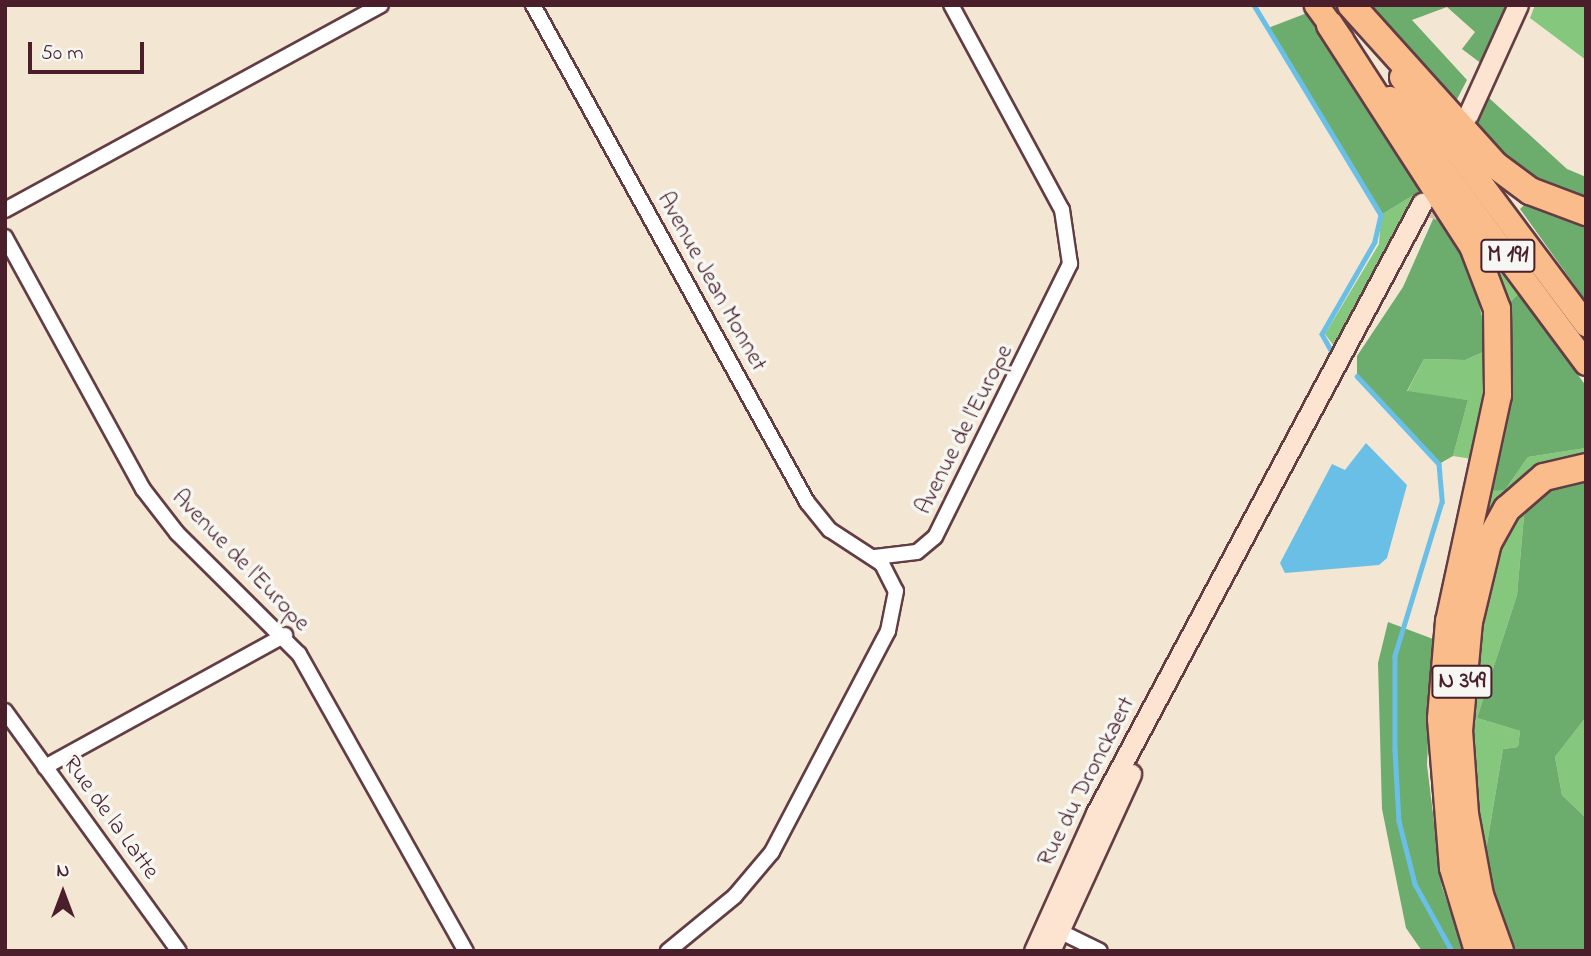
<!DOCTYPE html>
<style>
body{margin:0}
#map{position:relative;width:1591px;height:956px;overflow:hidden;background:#f3e6d2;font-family:"Indie Flower",sans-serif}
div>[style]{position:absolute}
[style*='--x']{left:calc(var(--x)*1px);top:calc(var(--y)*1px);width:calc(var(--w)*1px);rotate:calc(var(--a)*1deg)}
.green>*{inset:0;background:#86c77e}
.forest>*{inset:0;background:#6cac6d}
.water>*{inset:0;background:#6abfe7}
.stream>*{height:4.5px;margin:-2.25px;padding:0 2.25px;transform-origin:2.25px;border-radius:2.25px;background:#6abfe7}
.secondary-tunnel>*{height:19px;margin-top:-9.5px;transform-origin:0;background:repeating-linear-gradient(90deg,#d1beb1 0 19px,transparent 0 29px)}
.roads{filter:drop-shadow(2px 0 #633d44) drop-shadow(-2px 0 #633d44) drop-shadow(0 2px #633d44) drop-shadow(0 -2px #633d44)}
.minor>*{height:14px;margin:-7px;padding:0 7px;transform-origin:7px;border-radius:7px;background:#fff}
.secondary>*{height:19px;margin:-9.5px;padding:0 9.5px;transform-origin:9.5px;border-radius:9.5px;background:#fde4d1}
.trunk>*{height:23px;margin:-11.5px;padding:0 11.5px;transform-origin:11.5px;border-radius:11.5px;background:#fabc8b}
.motorway>*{height:26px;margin:-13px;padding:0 13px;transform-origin:13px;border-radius:13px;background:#fabc8b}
span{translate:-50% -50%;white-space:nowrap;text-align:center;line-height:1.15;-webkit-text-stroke:7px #f6f6f2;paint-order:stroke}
.shield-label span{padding:2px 5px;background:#f6f6f2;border:2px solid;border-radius:5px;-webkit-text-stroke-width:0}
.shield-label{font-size:23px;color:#4a1f2b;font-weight:700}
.street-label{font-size:24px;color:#4a1f2b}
.frame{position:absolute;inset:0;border:7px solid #4a1f2b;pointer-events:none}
.north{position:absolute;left:28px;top:858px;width:70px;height:70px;-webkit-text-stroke:5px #f6f6f2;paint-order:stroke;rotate:0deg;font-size:19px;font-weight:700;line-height:28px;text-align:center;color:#4a1f2b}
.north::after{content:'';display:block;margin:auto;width:24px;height:32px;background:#4a1f2b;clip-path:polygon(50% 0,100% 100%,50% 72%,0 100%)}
.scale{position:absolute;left:28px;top:42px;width:116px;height:32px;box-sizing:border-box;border:4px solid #4a1f2b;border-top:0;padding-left:9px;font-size:21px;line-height:24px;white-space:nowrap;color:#4a1f2b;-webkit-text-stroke:5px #f6f6f2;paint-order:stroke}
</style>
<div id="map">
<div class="green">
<div style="clip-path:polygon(1535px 5px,1586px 5px,1586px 60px,1530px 18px)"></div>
<div style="clip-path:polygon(1425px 188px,1337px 350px,1325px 334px,1379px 244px,1381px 215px)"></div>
<div style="clip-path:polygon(1490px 253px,1519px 293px,1504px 308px,1487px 256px)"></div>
<div style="clip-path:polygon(1490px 349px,1472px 459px,1453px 456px,1468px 400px,1407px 392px,1424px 359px,1465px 360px)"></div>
<div style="clip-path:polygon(1586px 448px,1586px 459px,1481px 536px,1485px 489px,1505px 490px,1528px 457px)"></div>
<div style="clip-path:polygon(1541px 490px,1524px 516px,1517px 595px,1477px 718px,1520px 731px,1518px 747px,1503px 749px,1485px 856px,1472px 784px,1477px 641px,1499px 548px,1515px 517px)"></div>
<div style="clip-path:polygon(1586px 717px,1586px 818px,1562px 795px,1555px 757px)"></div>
</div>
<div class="forest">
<div style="clip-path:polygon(1365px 5px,1509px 5px,1482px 64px,1462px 49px,1475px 32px,1447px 7px,1412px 20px,1467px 80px,1454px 105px)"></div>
<div style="clip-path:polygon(1307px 13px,1425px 188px,1381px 215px,1268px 28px)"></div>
<div style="clip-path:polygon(1489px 98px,1567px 169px,1586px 177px,1586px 200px,1542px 186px,1474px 130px)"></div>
<div style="clip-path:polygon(1530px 200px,1586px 219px,1586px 301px,1520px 209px)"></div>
<div style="clip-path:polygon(1438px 208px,1469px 263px,1490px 349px,1465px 360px,1424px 359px,1407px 391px,1468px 400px,1453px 456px,1439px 464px,1357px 376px,1357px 356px,1403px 287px)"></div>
<div style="clip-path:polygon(1519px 293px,1586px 386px,1586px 448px,1528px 457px,1505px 490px,1489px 491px,1504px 308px)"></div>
<div style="clip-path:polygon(1586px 479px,1586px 717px,1555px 757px,1562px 795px,1586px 818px,1586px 951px,1511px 951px,1485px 856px,1503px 749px,1518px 747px,1520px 731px,1477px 718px,1517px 595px,1524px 516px,1541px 490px)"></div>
<div style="clip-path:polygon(1388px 622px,1433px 639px,1427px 765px,1442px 887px,1464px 951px,1422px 951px,1406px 928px,1382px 809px,1378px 663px)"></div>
</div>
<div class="water">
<div style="clip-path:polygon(1366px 443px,1407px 485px,1387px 558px,1379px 565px,1285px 573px,1280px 563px,1332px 464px,1345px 470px)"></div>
</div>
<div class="stream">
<div style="--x:1254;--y:5;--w:245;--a:58.8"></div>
<div style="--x:1381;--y:215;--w:28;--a:103"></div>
<div style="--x:1375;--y:242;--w:106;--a:119.9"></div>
<div style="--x:1322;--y:334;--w:18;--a:61"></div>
<div style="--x:1357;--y:376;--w:120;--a:47"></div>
<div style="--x:1439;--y:464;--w:38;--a:85"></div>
<div style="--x:1442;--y:502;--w:161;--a:107"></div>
<div style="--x:1395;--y:656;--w:94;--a:90"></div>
<div style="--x:1395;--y:750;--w:71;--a:86.8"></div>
<div style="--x:1399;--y:821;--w:65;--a:75.7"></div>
<div style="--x:1415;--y:884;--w:77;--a:61.1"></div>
</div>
<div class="secondary-tunnel">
<div style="--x:1427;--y:216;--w:35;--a:-68"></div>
</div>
<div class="roads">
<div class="minor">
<div style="--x:533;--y:5;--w:568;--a:61.13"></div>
<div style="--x:807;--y:502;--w:36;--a:51"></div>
<div style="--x:830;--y:530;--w:62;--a:33.2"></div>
<div style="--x:882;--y:564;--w:30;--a:63"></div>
<div style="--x:896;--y:591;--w:41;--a:101.3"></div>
<div style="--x:888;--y:631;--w:250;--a:117.7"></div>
<div style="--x:772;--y:852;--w:57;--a:130.1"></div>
<div style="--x:735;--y:896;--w:87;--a:140.6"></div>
<div style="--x:5;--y:210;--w:428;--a:-28.6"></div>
<div style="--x:5;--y:237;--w:287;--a:61.3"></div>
<div style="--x:143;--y:489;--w:56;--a:52.3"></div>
<div style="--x:177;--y:533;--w:172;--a:44.8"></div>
<div style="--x:299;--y:654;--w:341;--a:60.7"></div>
<div style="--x:875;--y:557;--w:42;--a:-6.8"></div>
<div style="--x:917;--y:552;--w:23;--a:-40"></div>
<div style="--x:935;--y:537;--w:305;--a:-63.7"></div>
<div style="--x:1070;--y:264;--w:55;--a:-98.4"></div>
<div style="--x:1062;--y:210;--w:233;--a:-118.4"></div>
<div style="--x:5;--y:711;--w:296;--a:54.1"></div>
<div style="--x:45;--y:767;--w:274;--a:-28.8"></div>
<div style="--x:1053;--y:928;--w:52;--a:26.1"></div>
</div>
<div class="secondary">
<div style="--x:1468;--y:115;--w:121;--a:-65.6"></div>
<div style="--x:1034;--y:951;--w:151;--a:-65.8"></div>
<div style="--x:1096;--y:813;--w:692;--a:-61.88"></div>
<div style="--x:1050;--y:951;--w:195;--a:-65.4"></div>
</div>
<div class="trunk">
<div style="--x:1316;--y:5;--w:42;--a:53.7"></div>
<div style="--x:1401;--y:77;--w:309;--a:53.2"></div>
<div style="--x:1389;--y:98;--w:330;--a:53.4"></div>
</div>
<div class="motorway">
<div style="--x:1351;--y:5;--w:215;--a:48"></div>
<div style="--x:1495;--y:165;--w:44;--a:36.6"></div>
<div style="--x:1530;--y:191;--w:60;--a:20.6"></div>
<div style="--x:1330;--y:25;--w:263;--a:57.1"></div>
<div style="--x:1473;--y:246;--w:67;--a:69.1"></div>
<div style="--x:1497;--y:309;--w:86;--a:89.3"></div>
<div style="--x:1498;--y:395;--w:231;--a:102.2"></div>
<div style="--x:1449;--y:621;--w:98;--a:94.7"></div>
<div style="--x:1441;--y:719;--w:149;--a:85.4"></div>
<div style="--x:1453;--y:868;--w:87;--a:73.2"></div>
<div style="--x:1500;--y:951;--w:59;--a:-109.7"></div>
<div style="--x:1480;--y:895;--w:82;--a:-100.5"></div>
<div style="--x:1465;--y:814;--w:83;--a:-94.1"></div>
<div style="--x:1459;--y:731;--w:109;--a:-84.8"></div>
<div style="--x:1469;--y:622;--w:81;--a:-76.5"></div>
<div style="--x:1488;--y:543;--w:39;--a:-61"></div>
<div style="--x:1507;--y:509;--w:49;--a:-40.9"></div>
<div style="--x:1544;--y:477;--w:43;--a:-13.4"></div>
</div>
</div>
<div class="shield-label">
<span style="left:1508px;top:256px">M 191</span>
<span style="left:1462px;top:682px">N 349</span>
</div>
<div class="street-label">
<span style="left:711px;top:282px;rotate:61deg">Avenue Jean Monnet</span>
<span style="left:965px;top:430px;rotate:-63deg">Avenue de l'Europe</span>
<span style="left:240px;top:561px;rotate:46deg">Avenue de l'Europe</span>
<span style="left:1087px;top:782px;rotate:-63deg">Rue du Dronckaert</span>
<span style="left:110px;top:818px;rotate:54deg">Rue de la Latte</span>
</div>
<div class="frame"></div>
<div class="north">N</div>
<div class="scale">50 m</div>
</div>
